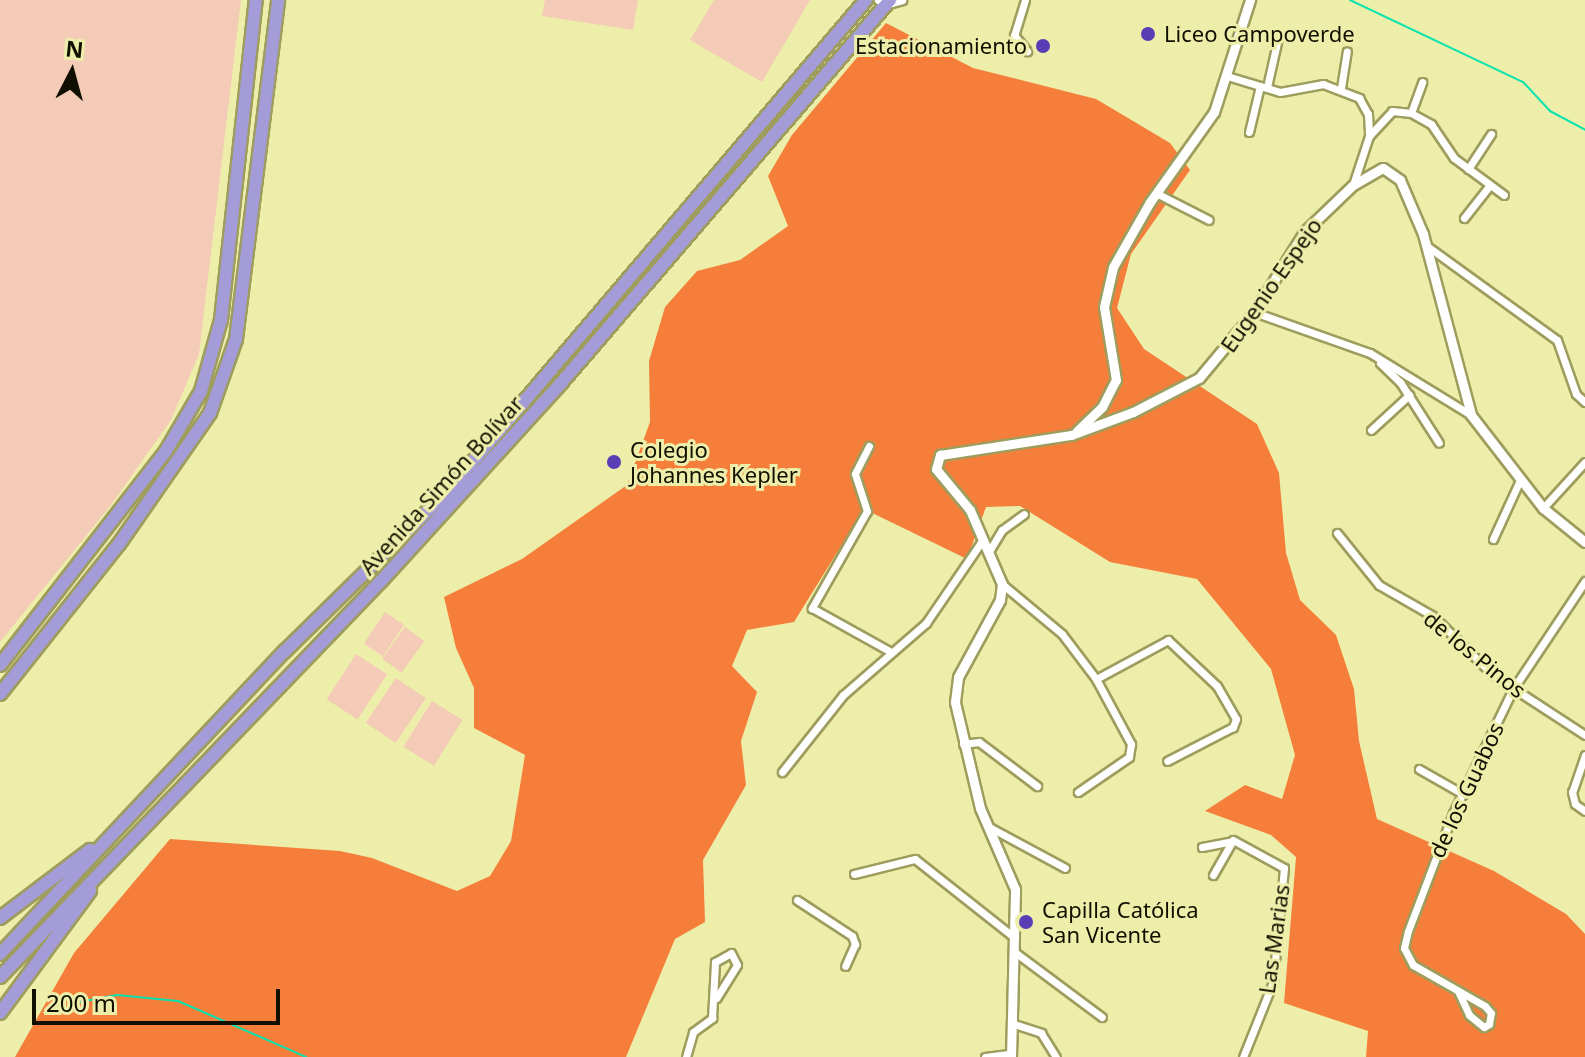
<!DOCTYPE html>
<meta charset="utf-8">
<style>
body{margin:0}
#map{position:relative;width:1585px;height:1057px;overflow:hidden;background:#eeeeab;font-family:"Noto Sans",sans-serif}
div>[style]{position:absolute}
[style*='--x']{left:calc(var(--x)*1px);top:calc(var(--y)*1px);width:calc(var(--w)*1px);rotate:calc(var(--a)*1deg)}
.green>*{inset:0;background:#f4cbb6;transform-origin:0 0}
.forest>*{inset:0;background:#f47e3a}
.stream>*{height:2px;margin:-1px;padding:0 1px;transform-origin:1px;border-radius:1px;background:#09e4ae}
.roads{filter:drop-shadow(2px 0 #9e9d5d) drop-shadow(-2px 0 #9e9d5d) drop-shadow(0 2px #9e9d5d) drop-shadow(0 -2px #9e9d5d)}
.minor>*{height:7px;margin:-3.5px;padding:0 3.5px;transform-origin:3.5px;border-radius:3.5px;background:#fff}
.tertiary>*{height:9px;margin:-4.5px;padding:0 4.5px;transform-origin:4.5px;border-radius:4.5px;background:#fff}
.trunk>*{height:12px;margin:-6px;padding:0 6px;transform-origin:6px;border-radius:6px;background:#a39cd8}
.dots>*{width:22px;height:22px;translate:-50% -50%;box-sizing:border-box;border:4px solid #eeeeab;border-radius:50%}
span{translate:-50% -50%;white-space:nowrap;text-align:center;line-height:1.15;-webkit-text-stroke:6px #eeeeab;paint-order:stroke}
.poi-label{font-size:22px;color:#111000}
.left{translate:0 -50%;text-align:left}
.right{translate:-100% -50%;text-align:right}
.street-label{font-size:22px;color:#111000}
.north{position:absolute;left:32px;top:32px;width:80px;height:80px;-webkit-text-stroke:6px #eeeeab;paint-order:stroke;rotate:6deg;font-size:22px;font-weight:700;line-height:32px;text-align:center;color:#111000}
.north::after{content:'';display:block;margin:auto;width:28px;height:36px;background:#111000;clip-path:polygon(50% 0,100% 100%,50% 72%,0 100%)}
.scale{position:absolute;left:32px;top:989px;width:248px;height:36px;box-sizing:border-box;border:4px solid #111000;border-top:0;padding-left:10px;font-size:24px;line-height:28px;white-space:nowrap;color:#111000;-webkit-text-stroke:6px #eeeeab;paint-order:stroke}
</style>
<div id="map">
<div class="green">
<div style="clip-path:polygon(0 0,241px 0,199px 354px,171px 420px,111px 505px,0 642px)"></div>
<div style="clip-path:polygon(545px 0,638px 0,633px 30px,542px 16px)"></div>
<div style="clip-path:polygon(714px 0,810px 0,762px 82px,690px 40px)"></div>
<div style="left:385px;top:612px;width:23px;height:38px;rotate:34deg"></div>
<div style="left:405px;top:627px;width:24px;height:39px;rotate:36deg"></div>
<div style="left:356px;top:654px;width:37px;height:54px;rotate:33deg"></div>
<div style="left:396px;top:678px;width:36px;height:54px;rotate:34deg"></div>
<div style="left:432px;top:701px;width:36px;height:54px;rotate:32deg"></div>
</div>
<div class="forest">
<div style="clip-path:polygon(886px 23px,973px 68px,1096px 99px,1170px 143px,1190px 170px,1131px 254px,1117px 308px,1144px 349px,1257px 424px,1279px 473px,1286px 553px,1300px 600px,1336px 635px,1354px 689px,1359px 741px,1377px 819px,1494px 871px,1566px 914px,1585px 934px,1585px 1057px,1366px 1057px,1368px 1031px,1284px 1003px,1296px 857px,1271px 835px,1205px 811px,1245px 785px,1282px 799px,1295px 755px,1271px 669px,1197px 579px,1110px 562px,1020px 506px,986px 507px,967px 559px,864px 509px,794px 622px,747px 630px,732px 666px,757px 692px,741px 741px,746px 785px,703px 860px,705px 922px,675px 939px,626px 1057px,15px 1057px,74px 953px,170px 839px,340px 851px,372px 858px,457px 891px,490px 876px,511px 841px,525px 755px,474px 728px,474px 688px,456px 648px,444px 597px,522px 559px,627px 485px,650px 422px,649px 361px,665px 307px,697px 271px,740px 260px,788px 226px,768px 176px,792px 135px)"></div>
</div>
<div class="stream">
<div style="--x:1350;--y:0;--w:191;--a:25.4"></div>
<div style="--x:1523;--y:82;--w:40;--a:47"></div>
<div style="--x:1550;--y:111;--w:40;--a:28"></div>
<div style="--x:74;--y:1003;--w:44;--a:-10.5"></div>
<div style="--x:117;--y:995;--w:61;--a:5.6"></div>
<div style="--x:178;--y:1001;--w:140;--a:23.6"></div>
</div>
<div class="roads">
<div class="minor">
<div style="--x:878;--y:0;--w:9;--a:36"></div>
<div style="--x:885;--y:5;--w:18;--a:-16"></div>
<div style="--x:1025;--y:0;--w:37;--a:107"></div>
<div style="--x:1014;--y:35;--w:21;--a:51"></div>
<div style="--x:1227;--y:76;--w:55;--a:16.8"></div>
<div style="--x:1280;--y:92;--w:44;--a:-10.5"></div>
<div style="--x:1323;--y:84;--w:39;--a:21"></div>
<div style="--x:1359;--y:98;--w:18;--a:61"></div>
<div style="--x:1368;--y:114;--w:22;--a:87"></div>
<div style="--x:1369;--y:136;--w:52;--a:108.1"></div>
<div style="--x:1267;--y:87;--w:50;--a:-77.3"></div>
<div style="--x:1341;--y:88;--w:37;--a:-81"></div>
<div style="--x:1411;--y:113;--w:33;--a:-70"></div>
<div style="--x:1249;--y:132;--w:47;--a:-76.6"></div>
<div style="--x:1369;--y:136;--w:34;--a:-47"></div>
<div style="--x:1392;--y:111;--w:19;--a:6"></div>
<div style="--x:1411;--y:113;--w:23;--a:29"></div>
<div style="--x:1431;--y:124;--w:41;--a:55.9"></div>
<div style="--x:1454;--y:158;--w:62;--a:36.5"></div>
<div style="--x:1468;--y:169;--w:42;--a:-56.7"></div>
<div style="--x:1156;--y:193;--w:59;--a:27"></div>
<div style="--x:1464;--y:218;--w:42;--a:-51.8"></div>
<div style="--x:1427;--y:246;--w:160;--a:35.9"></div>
<div style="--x:1557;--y:340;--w:57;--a:70.6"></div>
<div style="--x:1576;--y:394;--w:12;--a:42"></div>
<div style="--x:1254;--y:312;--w:123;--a:19.5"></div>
<div style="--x:1370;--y:353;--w:119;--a:31.5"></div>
<div style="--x:1380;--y:363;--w:28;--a:44"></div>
<div style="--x:1400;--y:382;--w:72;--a:57.4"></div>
<div style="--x:1371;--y:430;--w:52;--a:-42.6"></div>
<div style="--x:869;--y:446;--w:31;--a:117"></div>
<div style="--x:855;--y:474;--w:39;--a:72"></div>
<div style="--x:867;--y:511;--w:112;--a:119.6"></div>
<div style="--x:812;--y:608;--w:90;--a:29.1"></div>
<div style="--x:1543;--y:508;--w:62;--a:-47.6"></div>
<div style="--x:1337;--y:533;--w:67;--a:51.1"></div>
<div style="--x:1379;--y:585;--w:62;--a:29.9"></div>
<div style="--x:1433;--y:616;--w:84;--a:44.5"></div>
<div style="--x:1493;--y:675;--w:110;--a:33.1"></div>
<div style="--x:1493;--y:539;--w:65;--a:-65.4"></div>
<div style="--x:988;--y:553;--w:27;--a:-59"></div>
<div style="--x:1002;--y:530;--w:27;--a:-36"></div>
<div style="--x:1002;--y:584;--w:78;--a:39.8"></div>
<div style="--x:1062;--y:634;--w:56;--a:52.9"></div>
<div style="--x:1096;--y:679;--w:74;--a:61.7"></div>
<div style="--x:1131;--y:744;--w:13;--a:99"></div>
<div style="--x:1129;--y:757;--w:62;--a:145.5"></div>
<div style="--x:1096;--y:679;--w:82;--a:-28.4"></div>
<div style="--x:1168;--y:640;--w:67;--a:43.2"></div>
<div style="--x:1217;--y:686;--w:38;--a:60"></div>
<div style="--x:1236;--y:719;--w:9;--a:111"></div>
<div style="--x:1233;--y:727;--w:74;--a:152.7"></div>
<div style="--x:963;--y:744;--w:16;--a:-7"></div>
<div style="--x:979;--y:742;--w:73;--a:37.2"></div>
<div style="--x:1585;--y:755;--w:39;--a:109"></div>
<div style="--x:1572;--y:792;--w:12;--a:76"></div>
<div style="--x:1575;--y:804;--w:12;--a:35"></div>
<div style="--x:1419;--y:769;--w:51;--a:29.6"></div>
<div style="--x:782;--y:772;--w:98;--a:-51.6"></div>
<div style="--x:843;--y:695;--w:110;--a:-40.9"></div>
<div style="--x:926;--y:623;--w:99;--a:-55.7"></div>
<div style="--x:991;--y:828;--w:84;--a:28.4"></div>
<div style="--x:1202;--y:847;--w:31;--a:-11"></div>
<div style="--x:854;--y:874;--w:63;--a:-13.8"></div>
<div style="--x:915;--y:859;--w:127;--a:38.3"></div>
<div style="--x:1213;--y:875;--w:40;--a:-60.3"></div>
<div style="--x:1233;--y:840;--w:58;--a:28.8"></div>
<div style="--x:1284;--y:868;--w:115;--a:95.5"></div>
<div style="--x:1273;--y:982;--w:81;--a:111.8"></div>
<div style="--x:797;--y:900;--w:66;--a:33.2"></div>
<div style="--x:852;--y:936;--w:9;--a:69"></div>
<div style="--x:855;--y:944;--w:24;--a:114"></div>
<div style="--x:1016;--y:953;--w:107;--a:36.7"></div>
<div style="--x:1458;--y:991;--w:26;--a:65"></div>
<div style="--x:1469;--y:1015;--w:19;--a:39"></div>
<div style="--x:1484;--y:1027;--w:6;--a:-31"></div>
<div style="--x:1489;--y:1024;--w:11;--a:-80"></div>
<div style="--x:1491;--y:1013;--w:9;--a:-131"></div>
<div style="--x:1485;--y:1006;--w:83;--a:-150.3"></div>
<div style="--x:1413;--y:965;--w:19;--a:-118"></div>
<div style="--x:1404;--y:948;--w:17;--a:-77"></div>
<div style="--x:1408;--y:931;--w:126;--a:-69.1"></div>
<div style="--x:1453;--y:813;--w:138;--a:-64.2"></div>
<div style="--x:1513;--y:689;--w:130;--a:-56.3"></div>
<div style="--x:1011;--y:1023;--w:32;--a:18"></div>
<div style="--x:1041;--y:1033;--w:28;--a:58"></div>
<div style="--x:686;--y:1057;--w:26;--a:-74"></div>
<div style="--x:693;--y:1032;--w:24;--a:-36"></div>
<div style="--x:712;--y:1018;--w:56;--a:-86.9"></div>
<div style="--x:715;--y:962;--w:18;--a:-29"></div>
<div style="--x:731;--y:953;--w:13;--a:63"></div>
<div style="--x:737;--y:965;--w:39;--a:122"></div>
<div style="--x:985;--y:1057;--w:26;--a:-7"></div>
</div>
<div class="tertiary">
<div style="--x:1077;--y:431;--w:35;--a:-44"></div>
<div style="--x:1102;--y:407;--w:30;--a:-63"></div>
<div style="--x:1116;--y:380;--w:74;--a:-99.3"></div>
<div style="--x:1104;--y:307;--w:41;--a:-77.3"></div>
<div style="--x:1113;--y:267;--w:75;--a:-60.4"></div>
<div style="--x:1150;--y:202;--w:110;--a:-54.6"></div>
<div style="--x:1214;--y:112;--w:118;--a:-72.2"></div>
<div style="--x:1011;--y:1057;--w:168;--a:-88.6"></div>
<div style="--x:1015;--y:889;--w:88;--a:-113.4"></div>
<div style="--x:980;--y:808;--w:109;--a:-103.3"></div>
<div style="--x:955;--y:702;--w:25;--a:-83"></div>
<div style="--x:958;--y:677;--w:88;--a:-61.4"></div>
<div style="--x:1000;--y:600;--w:16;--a:-83"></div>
<div style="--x:1002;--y:584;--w:81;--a:-113.4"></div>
<div style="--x:970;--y:510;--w:53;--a:-129.7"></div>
<div style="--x:936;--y:469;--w:15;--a:-74"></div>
<div style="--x:940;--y:455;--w:133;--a:-8.7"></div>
<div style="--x:1071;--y:435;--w:66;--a:-20.4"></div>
<div style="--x:1133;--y:412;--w:74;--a:-27.3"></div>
<div style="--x:1199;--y:378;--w:86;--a:-50.2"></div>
<div style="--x:1254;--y:312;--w:96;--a:-57.8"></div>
<div style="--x:1305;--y:231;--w:66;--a:-43.8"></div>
<div style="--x:1353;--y:185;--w:34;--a:-30"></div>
<div style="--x:1383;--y:168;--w:21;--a:35"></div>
<div style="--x:1400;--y:180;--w:59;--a:66.9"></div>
<div style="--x:1423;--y:234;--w:187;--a:75.1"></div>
<div style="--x:1471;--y:415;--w:118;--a:52.3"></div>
<div style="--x:1543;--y:508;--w:54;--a:39"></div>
</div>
<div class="trunk">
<div style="--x:0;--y:665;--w:271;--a:-52.2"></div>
<div style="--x:166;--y:451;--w:69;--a:-59.7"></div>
<div style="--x:201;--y:391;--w:74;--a:-74.3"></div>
<div style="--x:221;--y:320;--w:322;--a:-83.8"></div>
<div style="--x:0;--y:694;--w:191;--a:-51.6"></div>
<div style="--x:119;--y:544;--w:160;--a:-55.2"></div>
<div style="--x:210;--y:413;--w:78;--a:-70.6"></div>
<div style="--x:236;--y:339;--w:342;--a:-82.9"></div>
<div style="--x:0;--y:918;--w:113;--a:-37.1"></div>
<div style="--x:0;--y:954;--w:416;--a:-46.8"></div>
<div style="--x:285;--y:651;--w:227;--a:-44.5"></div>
<div style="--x:447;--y:492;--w:646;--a:-49.58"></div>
<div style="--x:0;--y:977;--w:550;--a:-46.11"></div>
<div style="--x:381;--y:581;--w:268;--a:-47.7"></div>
<div style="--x:561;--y:383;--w:505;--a:-49.34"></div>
<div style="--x:0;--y:1013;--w:152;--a:-53.6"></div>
</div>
</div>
<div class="dots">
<div style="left:1148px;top:34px;background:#593db5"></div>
<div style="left:1043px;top:46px;background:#593db5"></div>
<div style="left:614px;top:462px;background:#593db5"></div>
<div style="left:1026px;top:922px;background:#593db5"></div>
</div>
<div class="poi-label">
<span class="left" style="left:1164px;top:34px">Liceo Campoverde</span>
<span class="right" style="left:1027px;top:46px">Estacionamiento</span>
<span class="left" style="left:630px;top:462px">Colegio<br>Johannes Kepler</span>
<span class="left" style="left:1042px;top:922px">Capilla Católica<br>San Vicente</span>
</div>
<div class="street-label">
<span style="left:1271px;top:285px;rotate:-55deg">Eugenio Espejo</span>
<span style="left:441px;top:485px;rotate:-48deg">Avenida Simón Bolívar</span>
<span style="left:1475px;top:654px;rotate:39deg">de los Pinos</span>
<span style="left:1466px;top:790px;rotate:-65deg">de los Guabos</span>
<span style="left:1274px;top:939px;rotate:-82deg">Las Marias</span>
</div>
<div class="north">N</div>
<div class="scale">200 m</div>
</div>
